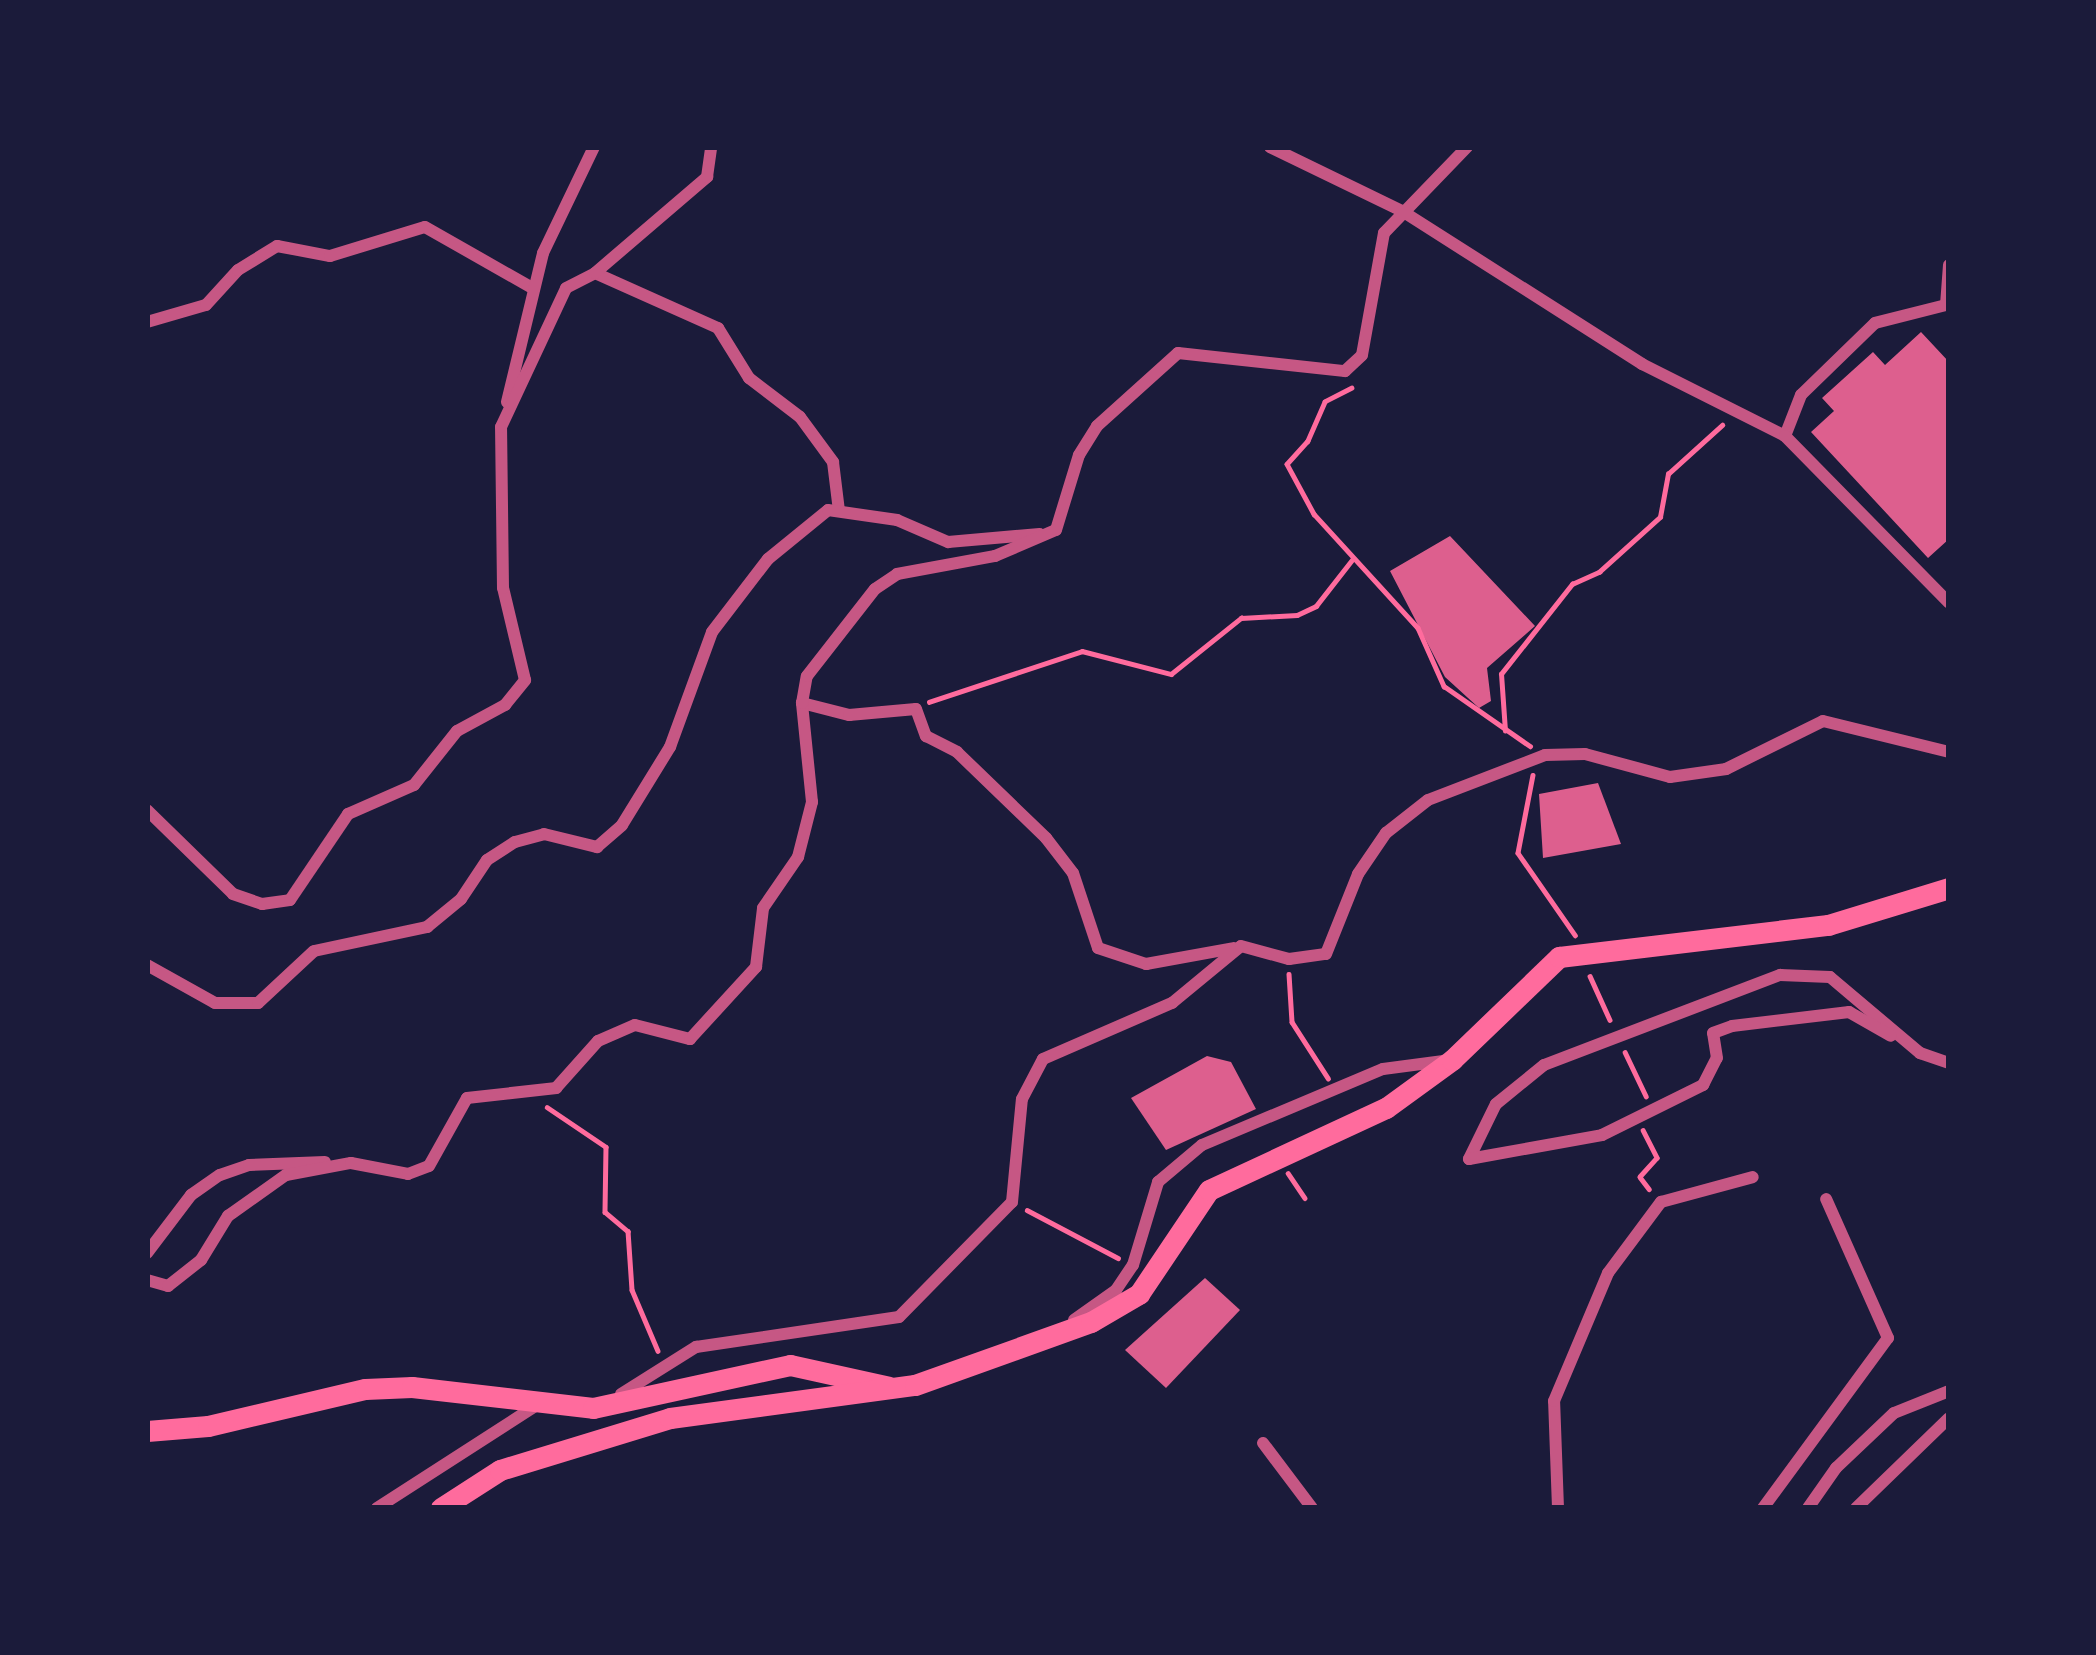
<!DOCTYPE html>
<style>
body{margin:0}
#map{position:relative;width:2096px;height:1655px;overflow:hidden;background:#1b1b3a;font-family:"Golos Text",sans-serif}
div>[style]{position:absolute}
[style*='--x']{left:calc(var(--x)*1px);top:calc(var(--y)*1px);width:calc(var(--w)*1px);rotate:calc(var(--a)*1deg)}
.building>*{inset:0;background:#dd5f8e}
.path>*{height:4.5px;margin:-2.25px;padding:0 2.25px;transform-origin:2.25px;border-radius:2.25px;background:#ff6b9d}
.minor>*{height:12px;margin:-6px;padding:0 6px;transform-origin:6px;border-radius:6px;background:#c65784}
.trunk>*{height:21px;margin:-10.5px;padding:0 10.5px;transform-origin:10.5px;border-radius:10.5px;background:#ff6b9d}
span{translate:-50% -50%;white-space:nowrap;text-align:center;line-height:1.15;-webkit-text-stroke:12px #1b1b3a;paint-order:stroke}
.frame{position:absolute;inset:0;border:150px solid #1b1b3a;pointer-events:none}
</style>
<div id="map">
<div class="building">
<div style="clip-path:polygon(1921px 332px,1949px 362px,1949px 539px,1928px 558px,1811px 432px,1834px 411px,1822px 398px,1873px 352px,1885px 365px)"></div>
<div style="clip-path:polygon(1450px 536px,1535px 626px,1487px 668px,1491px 701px,1479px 708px,1445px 677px,1390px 571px)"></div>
<div style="clip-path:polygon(1598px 783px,1621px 844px,1543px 858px,1539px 794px)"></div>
<div style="clip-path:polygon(1207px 1056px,1231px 1062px,1256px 1109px,1166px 1150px,1131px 1098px)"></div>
<div style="clip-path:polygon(1205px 1278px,1240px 1310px,1166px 1388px,1125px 1350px)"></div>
</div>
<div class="path">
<div style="--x:1352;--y:388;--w:30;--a:153"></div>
<div style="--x:1325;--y:402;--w:43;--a:113.6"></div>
<div style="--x:1308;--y:441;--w:31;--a:132"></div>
<div style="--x:1287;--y:464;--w:57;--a:61.6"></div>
<div style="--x:1314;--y:514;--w:154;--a:47.6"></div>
<div style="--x:1418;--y:628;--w:64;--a:65.9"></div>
<div style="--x:1444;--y:686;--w:105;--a:34.9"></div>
<div style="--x:929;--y:702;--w:161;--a:-18.4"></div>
<div style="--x:1082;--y:651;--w:92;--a:14.5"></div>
<div style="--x:1171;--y:674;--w:90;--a:-38.7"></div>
<div style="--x:1241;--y:618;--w:56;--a:-3.1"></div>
<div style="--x:1297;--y:615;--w:21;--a:-25"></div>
<div style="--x:1316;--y:606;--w:58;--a:-52"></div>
<div style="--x:1505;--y:731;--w:57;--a:-94"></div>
<div style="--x:1501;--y:674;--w:115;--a:-51.7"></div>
<div style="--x:1572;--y:584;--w:30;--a:-24"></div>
<div style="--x:1599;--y:572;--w:82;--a:-42"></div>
<div style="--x:1660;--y:517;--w:44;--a:-79.5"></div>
<div style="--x:1668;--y:474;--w:73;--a:-42.2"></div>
<div style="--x:1533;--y:775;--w:79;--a:100.9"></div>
<div style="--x:1518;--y:853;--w:100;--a:55.2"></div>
<div style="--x:1289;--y:974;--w:48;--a:86.4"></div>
<div style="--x:1292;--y:1022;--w:67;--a:57.3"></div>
<div style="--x:1590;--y:976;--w:48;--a:65.6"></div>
<div style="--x:1625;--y:1052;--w:49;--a:64.5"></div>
<div style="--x:547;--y:1107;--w:71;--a:34.1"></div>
<div style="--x:606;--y:1147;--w:65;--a:90.9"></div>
<div style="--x:605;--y:1212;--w:30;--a:40"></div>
<div style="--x:628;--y:1231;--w:59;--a:86.1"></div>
<div style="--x:632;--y:1290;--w:66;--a:66.9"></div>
<div style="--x:1643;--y:1130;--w:31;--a:63"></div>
<div style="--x:1657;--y:1158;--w:25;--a:132"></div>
<div style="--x:1640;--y:1177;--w:15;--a:53"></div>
<div style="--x:1288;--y:1173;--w:30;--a:56"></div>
<div style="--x:1027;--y:1210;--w:103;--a:27.8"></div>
</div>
<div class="minor">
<div style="--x:1270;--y:147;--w:147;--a:25.9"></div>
<div style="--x:1402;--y:211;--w:285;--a:32.5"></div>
<div style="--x:1642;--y:364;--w:160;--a:26.7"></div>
<div style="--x:1949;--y:265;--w:40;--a:94.3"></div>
<div style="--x:1946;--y:305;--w:73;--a:165.8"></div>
<div style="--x:1875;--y:323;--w:103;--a:135.8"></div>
<div style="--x:1801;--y:395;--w:44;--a:111.3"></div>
<div style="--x:1785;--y:436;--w:234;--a:45.5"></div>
<div style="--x:595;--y:273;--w:135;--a:24.1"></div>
<div style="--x:718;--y:328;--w:59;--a:58.2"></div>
<div style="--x:749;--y:378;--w:64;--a:37.4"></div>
<div style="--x:800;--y:417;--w:56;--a:53.7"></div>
<div style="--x:833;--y:462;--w:49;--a:83"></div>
<div style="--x:147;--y:322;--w:61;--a:-16.1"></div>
<div style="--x:206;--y:305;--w:47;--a:-47.6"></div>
<div style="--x:238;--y:270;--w:46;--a:-31.6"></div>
<div style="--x:277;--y:246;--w:54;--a:10.7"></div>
<div style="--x:330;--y:256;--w:99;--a:-17"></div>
<div style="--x:425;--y:227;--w:125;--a:29.6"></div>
<div style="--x:507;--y:402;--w:153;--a:-76.4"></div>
<div style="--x:543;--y:253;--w:118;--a:-64.3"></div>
<div style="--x:802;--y:703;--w:49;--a:14.3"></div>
<div style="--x:849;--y:715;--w:67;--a:-5.1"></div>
<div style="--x:916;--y:709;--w:29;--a:70"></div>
<div style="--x:926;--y:736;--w:35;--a:27"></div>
<div style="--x:957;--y:752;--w:124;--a:44"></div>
<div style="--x:1046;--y:838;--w:44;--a:52.4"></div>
<div style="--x:1073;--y:873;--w:79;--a:71.6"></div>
<div style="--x:1098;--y:948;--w:51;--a:18.4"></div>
<div style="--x:1146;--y:964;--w:89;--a:-10.3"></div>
<div style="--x:147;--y:810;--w:120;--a:44.3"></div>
<div style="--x:233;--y:894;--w:31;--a:19"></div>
<div style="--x:262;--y:904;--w:28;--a:-8"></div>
<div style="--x:290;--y:900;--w:104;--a:-56"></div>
<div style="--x:348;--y:814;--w:72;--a:-23.7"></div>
<div style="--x:414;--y:785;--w:69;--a:-51.5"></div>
<div style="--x:457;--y:731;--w:55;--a:-28.4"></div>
<div style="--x:505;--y:705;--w:32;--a:-51"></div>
<div style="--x:525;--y:680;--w:95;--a:-103.4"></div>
<div style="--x:503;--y:588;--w:161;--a:-90.7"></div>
<div style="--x:501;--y:427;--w:153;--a:-64.9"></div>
<div style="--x:566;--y:288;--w:33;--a:-27"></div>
<div style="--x:595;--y:273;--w:148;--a:-40.6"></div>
<div style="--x:707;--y:177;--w:30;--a:-82"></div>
<div style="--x:147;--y:965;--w:78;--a:29.2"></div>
<div style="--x:215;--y:1003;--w:43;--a:0"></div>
<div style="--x:258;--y:1003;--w:76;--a:-42.9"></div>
<div style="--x:314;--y:951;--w:116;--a:-12"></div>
<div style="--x:427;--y:927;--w:44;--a:-39.5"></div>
<div style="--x:461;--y:899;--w:47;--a:-56.3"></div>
<div style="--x:487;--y:860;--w:33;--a:-33"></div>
<div style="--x:515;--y:842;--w:30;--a:-15"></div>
<div style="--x:544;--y:834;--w:55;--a:13.8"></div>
<div style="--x:597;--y:847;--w:33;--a:-41"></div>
<div style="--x:622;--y:825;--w:92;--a:-58.4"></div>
<div style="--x:670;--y:747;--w:122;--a:-69.9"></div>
<div style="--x:712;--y:632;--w:92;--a:-52.5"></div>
<div style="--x:768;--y:559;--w:77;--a:-39.2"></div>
<div style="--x:828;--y:510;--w:70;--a:8.2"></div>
<div style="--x:897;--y:520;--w:56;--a:23.3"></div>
<div style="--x:948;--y:542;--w:92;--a:-5"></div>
<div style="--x:1469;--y:1159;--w:61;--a:-63.9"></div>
<div style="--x:1496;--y:1104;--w:62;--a:-39.1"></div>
<div style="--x:1544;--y:1065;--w:253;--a:-20.9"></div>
<div style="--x:1780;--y:975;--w:50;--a:2.3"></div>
<div style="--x:1830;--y:977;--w:118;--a:40.2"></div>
<div style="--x:1920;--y:1053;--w:31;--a:19"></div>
<div style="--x:1469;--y:1159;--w:135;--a:-10.2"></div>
<div style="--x:1602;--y:1135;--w:113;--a:-26.3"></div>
<div style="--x:1703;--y:1085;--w:30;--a:-63"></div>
<div style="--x:1717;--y:1058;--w:25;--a:-99"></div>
<div style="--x:1713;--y:1033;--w:20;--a:-20"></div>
<div style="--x:1732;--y:1026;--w:118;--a:-6.8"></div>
<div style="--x:1849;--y:1012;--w:48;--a:29.7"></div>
<div style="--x:147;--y:1253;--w:73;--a:-52.8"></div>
<div style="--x:191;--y:1195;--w:35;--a:-35"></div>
<div style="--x:220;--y:1175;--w:31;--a:-19"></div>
<div style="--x:249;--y:1165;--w:76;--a:-2.3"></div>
<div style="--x:147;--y:1280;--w:22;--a:16"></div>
<div style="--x:168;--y:1286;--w:42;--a:-38.2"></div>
<div style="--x:201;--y:1260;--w:52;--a:-58.5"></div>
<div style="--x:228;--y:1216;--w:71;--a:-35.3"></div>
<div style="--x:286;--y:1175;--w:66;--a:-10.5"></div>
<div style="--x:351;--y:1163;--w:58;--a:10.9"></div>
<div style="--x:408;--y:1174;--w:22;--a:-21"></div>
<div style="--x:429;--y:1166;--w:78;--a:-60.8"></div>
<div style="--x:467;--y:1098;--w:90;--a:-6.4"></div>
<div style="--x:556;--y:1088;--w:63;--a:-48.2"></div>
<div style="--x:598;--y:1041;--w:40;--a:-23.4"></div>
<div style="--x:635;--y:1025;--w:57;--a:14.3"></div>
<div style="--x:690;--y:1039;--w:98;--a:-47.5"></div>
<div style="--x:756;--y:967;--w:59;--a:-83.2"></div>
<div style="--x:763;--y:908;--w:62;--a:-55.5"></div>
<div style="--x:798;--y:857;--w:57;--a:-75.7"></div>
<div style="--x:812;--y:802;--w:100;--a:-95.8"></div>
<div style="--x:802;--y:703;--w:27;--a:-80"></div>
<div style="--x:807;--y:676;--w:110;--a:-52"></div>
<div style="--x:875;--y:589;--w:27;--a:-34"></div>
<div style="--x:897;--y:574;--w:100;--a:-10.4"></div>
<div style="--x:995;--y:556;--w:66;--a:-23.1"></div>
<div style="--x:1056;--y:530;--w:78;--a:-73"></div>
<div style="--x:1079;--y:455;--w:34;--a:-58"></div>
<div style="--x:1097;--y:426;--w:109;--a:-42"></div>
<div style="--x:1178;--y:353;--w:168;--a:6.2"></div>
<div style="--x:1345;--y:371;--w:23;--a:-43"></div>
<div style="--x:1362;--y:355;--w:124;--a:-79.8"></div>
<div style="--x:1384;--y:233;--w:120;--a:-46"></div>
<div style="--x:1074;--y:1320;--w:52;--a:-35.5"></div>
<div style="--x:1116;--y:1290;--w:30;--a:-56"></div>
<div style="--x:1133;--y:1265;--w:87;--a:-73.2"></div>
<div style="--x:1158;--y:1182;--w:57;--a:-40.1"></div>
<div style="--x:1202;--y:1145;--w:196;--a:-22.8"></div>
<div style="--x:1383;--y:1069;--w:61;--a:-7.6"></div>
<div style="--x:621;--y:1394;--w:89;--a:-32.1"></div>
<div style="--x:696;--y:1347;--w:205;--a:-8.4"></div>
<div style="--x:899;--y:1317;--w:161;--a:-45.5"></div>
<div style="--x:1012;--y:1202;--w:103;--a:-84.5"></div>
<div style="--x:1022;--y:1099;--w:45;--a:-62.3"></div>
<div style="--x:1043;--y:1059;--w:141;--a:-23.5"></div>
<div style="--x:1172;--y:1003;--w:89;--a:-39.6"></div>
<div style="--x:1241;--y:946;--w:50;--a:15.2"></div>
<div style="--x:1289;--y:959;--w:37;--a:-8"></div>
<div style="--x:1326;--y:954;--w:86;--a:-68.2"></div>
<div style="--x:1358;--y:874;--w:50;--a:-55.7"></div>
<div style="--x:1386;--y:833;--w:53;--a:-38.2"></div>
<div style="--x:1428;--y:800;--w:125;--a:-21"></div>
<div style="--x:1545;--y:755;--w:40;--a:-1.4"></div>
<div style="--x:1585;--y:754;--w:88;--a:15.1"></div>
<div style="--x:1670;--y:777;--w:57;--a:-8.1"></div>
<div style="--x:1726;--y:769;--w:108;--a:-26.3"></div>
<div style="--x:1823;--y:721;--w:130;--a:13.8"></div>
<div style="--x:1263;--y:1443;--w:81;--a:53"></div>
<div style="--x:377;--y:1508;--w:188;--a:-32.8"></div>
<div style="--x:1558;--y:1508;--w:107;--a:-92.1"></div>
<div style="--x:1554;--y:1401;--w:139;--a:-67.1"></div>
<div style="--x:1608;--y:1273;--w:89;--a:-53.3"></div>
<div style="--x:1661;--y:1202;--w:95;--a:-15.2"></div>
<div style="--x:1763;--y:1508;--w:211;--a:-53.7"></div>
<div style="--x:1888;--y:1338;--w:152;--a:-114"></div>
<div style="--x:1808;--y:1508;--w:49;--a:-55"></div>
<div style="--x:1836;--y:1468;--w:80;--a:-43.5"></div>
<div style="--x:1894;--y:1413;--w:59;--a:-21.8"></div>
<div style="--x:1856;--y:1508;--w:129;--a:-44.1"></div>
</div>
<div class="trunk">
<div style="--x:147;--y:1431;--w:61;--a:-4.7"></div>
<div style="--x:208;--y:1426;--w:161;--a:-13.3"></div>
<div style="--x:365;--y:1389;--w:47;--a:-2.4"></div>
<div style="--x:412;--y:1387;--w:182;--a:6.6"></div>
<div style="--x:593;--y:1408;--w:202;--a:-12.3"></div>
<div style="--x:790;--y:1365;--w:101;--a:12.5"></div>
<div style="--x:441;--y:1508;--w:70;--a:-32.8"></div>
<div style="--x:500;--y:1470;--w:178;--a:-17"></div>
<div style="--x:670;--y:1418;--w:247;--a:-7.7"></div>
<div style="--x:915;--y:1385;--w:187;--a:-19.7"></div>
<div style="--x:1091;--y:1322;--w:56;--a:-30.3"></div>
<div style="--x:1139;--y:1294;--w:125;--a:-56.1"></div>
<div style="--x:1209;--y:1190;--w:195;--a:-24.9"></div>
<div style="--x:1386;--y:1108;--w:82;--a:-36"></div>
<div style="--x:1452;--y:1060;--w:149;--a:-43.9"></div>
<div style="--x:1559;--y:957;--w:271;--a:-6.8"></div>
<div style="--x:1828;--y:925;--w:127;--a:-17"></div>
</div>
<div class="frame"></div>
</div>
